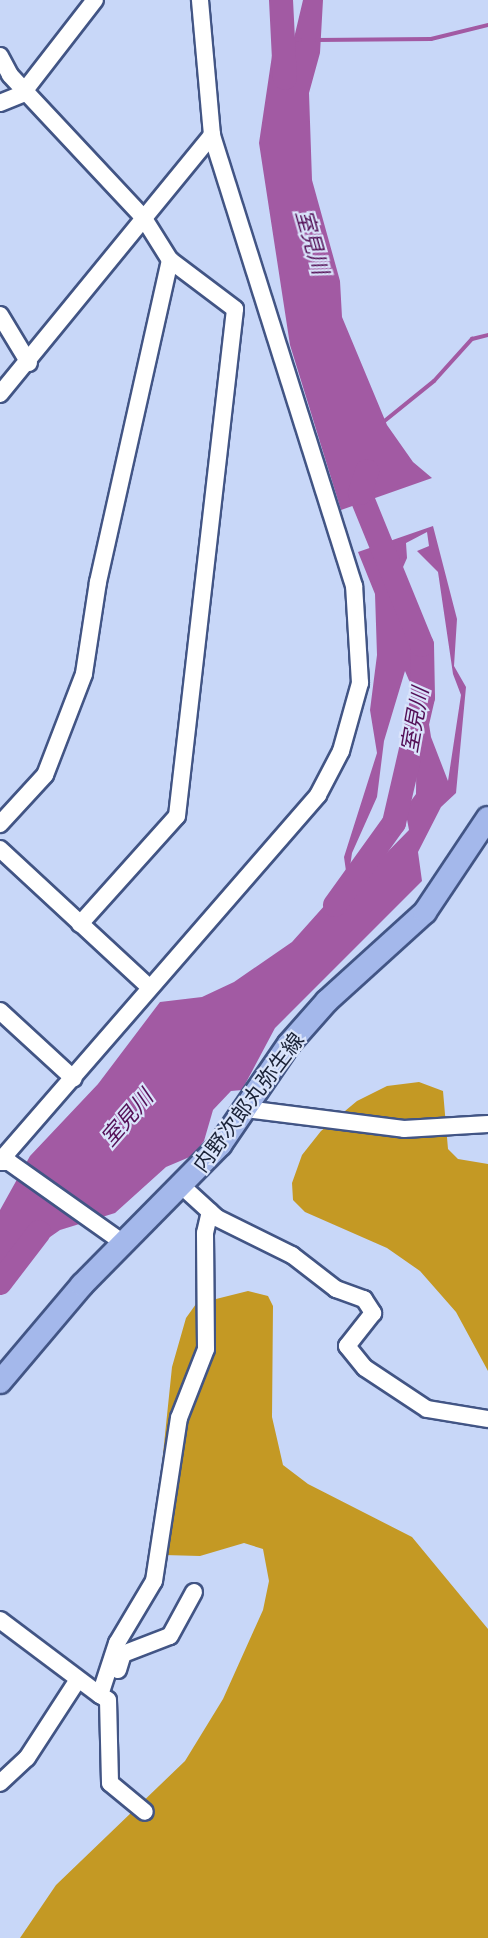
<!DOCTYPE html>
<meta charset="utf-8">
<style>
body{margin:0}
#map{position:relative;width:488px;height:1938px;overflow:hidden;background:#c8d7f8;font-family:Manrope,"Noto Sans JP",sans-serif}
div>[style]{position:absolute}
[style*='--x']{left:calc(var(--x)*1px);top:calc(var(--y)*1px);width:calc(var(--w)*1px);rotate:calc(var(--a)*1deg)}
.forest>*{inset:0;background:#c49924}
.water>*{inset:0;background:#a25aa3}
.stream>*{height:4px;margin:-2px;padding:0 2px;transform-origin:2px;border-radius:2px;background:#a25aa3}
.river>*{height:24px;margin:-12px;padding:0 12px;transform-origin:12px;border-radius:12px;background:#a25aa3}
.roads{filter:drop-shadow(2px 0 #425585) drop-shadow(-2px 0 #425585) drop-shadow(0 2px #425585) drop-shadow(0 -2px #425585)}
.minor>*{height:16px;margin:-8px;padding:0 8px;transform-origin:8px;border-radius:8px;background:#fff}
.major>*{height:22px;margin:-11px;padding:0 11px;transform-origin:11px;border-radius:11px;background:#a4b8eb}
span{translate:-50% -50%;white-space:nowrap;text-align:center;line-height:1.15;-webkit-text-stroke:4.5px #dae4fb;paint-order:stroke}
.street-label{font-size:21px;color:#1a2237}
.water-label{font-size:22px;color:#541057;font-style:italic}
</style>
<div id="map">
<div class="forest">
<div style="clip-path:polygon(419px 1082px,443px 1091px,448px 1149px,458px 1159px,488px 1164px,488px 1371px,456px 1312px,420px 1271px,387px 1248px,305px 1212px,293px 1200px,292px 1183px,302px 1155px,321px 1131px,357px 1101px,387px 1086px)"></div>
<div style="clip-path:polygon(248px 1291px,268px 1296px,273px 1306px,272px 1417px,283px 1465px,308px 1484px,412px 1537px,488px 1629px,488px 1938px,20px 1938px,56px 1885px,185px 1761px,223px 1699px,263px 1610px,269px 1581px,263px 1549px,244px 1543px,200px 1556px,164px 1555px,157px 1512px,172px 1367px,186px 1318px,196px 1304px)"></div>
</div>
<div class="water">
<div style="clip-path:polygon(303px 0,323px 0,320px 53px,309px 93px,312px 180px,340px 281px,342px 317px,387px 425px,413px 462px,432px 478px,341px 510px,290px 345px,259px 143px,274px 42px,290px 55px)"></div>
<div style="clip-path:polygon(evenodd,433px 526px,457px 619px,454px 666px,466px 687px,456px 793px,441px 807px,418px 852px,422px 881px,275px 1028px,242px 1090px,231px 1091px,213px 1110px,204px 1141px,192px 1156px,166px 1167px,115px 1213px,60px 1230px,0 1272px,0 1210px,30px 1156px,98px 1084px,160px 1002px,202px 997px,234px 982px,292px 942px,334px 895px,346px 871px,344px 857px,377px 753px,370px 710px,377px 655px,375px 594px,358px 552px,433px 526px,427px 532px,429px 546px,417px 551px,438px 572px,453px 674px,461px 695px,448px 781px,431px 737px,418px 653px,393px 590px,407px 558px,406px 543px,427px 532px,433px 526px,405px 671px,417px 699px,416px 794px,405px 809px,409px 830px,359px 881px,349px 874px,352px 853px,377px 797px,384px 741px,405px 671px)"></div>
</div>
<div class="stream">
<div style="--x:279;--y:36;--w:21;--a:11"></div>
<div style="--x:317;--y:40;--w:114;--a:-0.5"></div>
<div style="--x:431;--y:39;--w:59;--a:-13.8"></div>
<div style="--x:382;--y:423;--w:67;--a:-38.9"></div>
<div style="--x:434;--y:381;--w:57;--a:-47.9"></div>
<div style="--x:472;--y:339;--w:16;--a:-14"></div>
</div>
<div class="river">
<div style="--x:281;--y:0;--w:78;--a:87.1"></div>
<div style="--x:335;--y:905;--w:101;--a:-54.3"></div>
<div style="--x:394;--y:823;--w:129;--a:-77"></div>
<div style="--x:423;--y:697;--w:52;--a:-91.1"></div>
<div style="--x:422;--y:645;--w:164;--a:-112.2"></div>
<div style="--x:360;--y:493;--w:23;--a:-72"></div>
<div style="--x:0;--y:1283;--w:64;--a:-52.6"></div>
</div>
<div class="roads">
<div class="minor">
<div style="--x:0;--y:56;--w:21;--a:62"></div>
<div style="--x:10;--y:75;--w:195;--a:46.9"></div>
<div style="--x:143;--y:217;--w:51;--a:57.9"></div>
<div style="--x:170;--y:260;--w:330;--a:102.6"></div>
<div style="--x:98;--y:582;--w:93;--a:98.7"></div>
<div style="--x:84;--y:674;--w:108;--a:111.1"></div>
<div style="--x:45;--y:775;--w:67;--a:132.6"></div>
<div style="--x:0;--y:103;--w:24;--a:-22"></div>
<div style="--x:22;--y:94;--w:119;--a:-52.2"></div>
<div style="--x:0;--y:315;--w:56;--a:58.9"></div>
<div style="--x:0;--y:394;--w:335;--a:-50.7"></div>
<div style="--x:0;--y:849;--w:202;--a:42.8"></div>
<div style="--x:80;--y:924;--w:145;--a:-48.1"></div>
<div style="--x:177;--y:816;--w:510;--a:-83.47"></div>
<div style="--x:235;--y:309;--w:81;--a:-143"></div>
<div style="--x:0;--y:1011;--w:100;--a:42.6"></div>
<div style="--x:246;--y:1109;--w:159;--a:7.2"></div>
<div style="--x:404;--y:1129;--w:84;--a:-3.4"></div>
<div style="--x:0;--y:1161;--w:485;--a:-49"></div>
<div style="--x:318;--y:795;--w:50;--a:-62.4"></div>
<div style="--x:341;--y:751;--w:71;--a:-74.4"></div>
<div style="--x:360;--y:683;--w:97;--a:-93.5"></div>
<div style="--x:354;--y:586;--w:473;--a:-107.5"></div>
<div style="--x:212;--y:135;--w:136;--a:-95.1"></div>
<div style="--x:0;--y:1162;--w:9;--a:0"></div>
<div style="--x:9;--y:1162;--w:138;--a:35.3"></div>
<div style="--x:183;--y:1187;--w:46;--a:42.4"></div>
<div style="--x:217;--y:1218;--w:84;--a:26.3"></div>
<div style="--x:292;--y:1255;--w:56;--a:37.7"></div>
<div style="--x:336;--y:1289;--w:30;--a:20"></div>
<div style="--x:364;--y:1299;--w:17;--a:57"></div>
<div style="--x:373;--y:1313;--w:42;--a:128.2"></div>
<div style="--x:347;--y:1346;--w:28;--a:51"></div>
<div style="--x:365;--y:1368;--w:74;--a:33.5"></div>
<div style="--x:427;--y:1409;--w:62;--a:9.3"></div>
<div style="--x:0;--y:1620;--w:125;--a:36.9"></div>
<div style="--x:100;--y:1695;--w:55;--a:-71.9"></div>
<div style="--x:117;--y:1643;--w:72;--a:-59.2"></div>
<div style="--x:154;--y:1581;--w:165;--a:-81.3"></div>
<div style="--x:179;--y:1418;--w:74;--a:-68.6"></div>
<div style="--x:206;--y:1349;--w:116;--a:-90.5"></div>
<div style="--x:205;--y:1233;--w:22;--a:-77"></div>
<div style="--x:118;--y:1670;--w:17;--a:-73"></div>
<div style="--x:123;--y:1654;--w:50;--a:-21"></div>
<div style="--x:170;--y:1636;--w:50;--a:-61.4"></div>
<div style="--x:100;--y:1695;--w:9;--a:32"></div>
<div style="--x:108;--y:1700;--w:83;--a:88.6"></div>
<div style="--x:110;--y:1783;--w:45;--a:39.6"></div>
<div style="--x:0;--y:1783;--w:37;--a:-43"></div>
<div style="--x:27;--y:1758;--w:92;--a:-57"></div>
</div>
<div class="major">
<div style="--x:0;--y:1382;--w:127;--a:-49.8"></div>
<div style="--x:82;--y:1285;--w:197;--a:-45.4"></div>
<div style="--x:220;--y:1145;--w:122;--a:-55.7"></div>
<div style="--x:289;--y:1044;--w:57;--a:-48.5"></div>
<div style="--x:327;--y:1001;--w:132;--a:-42.2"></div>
<div style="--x:425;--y:912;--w:113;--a:-56.2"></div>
</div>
</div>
<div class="street-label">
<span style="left:248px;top:1102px;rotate:-53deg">内野次郎丸弥生線</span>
</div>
<div class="water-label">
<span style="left:312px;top:242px;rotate:74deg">室見川</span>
<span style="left:415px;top:720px;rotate:-80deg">室見川</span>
<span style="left:127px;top:1118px;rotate:-49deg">室見川</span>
</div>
</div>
